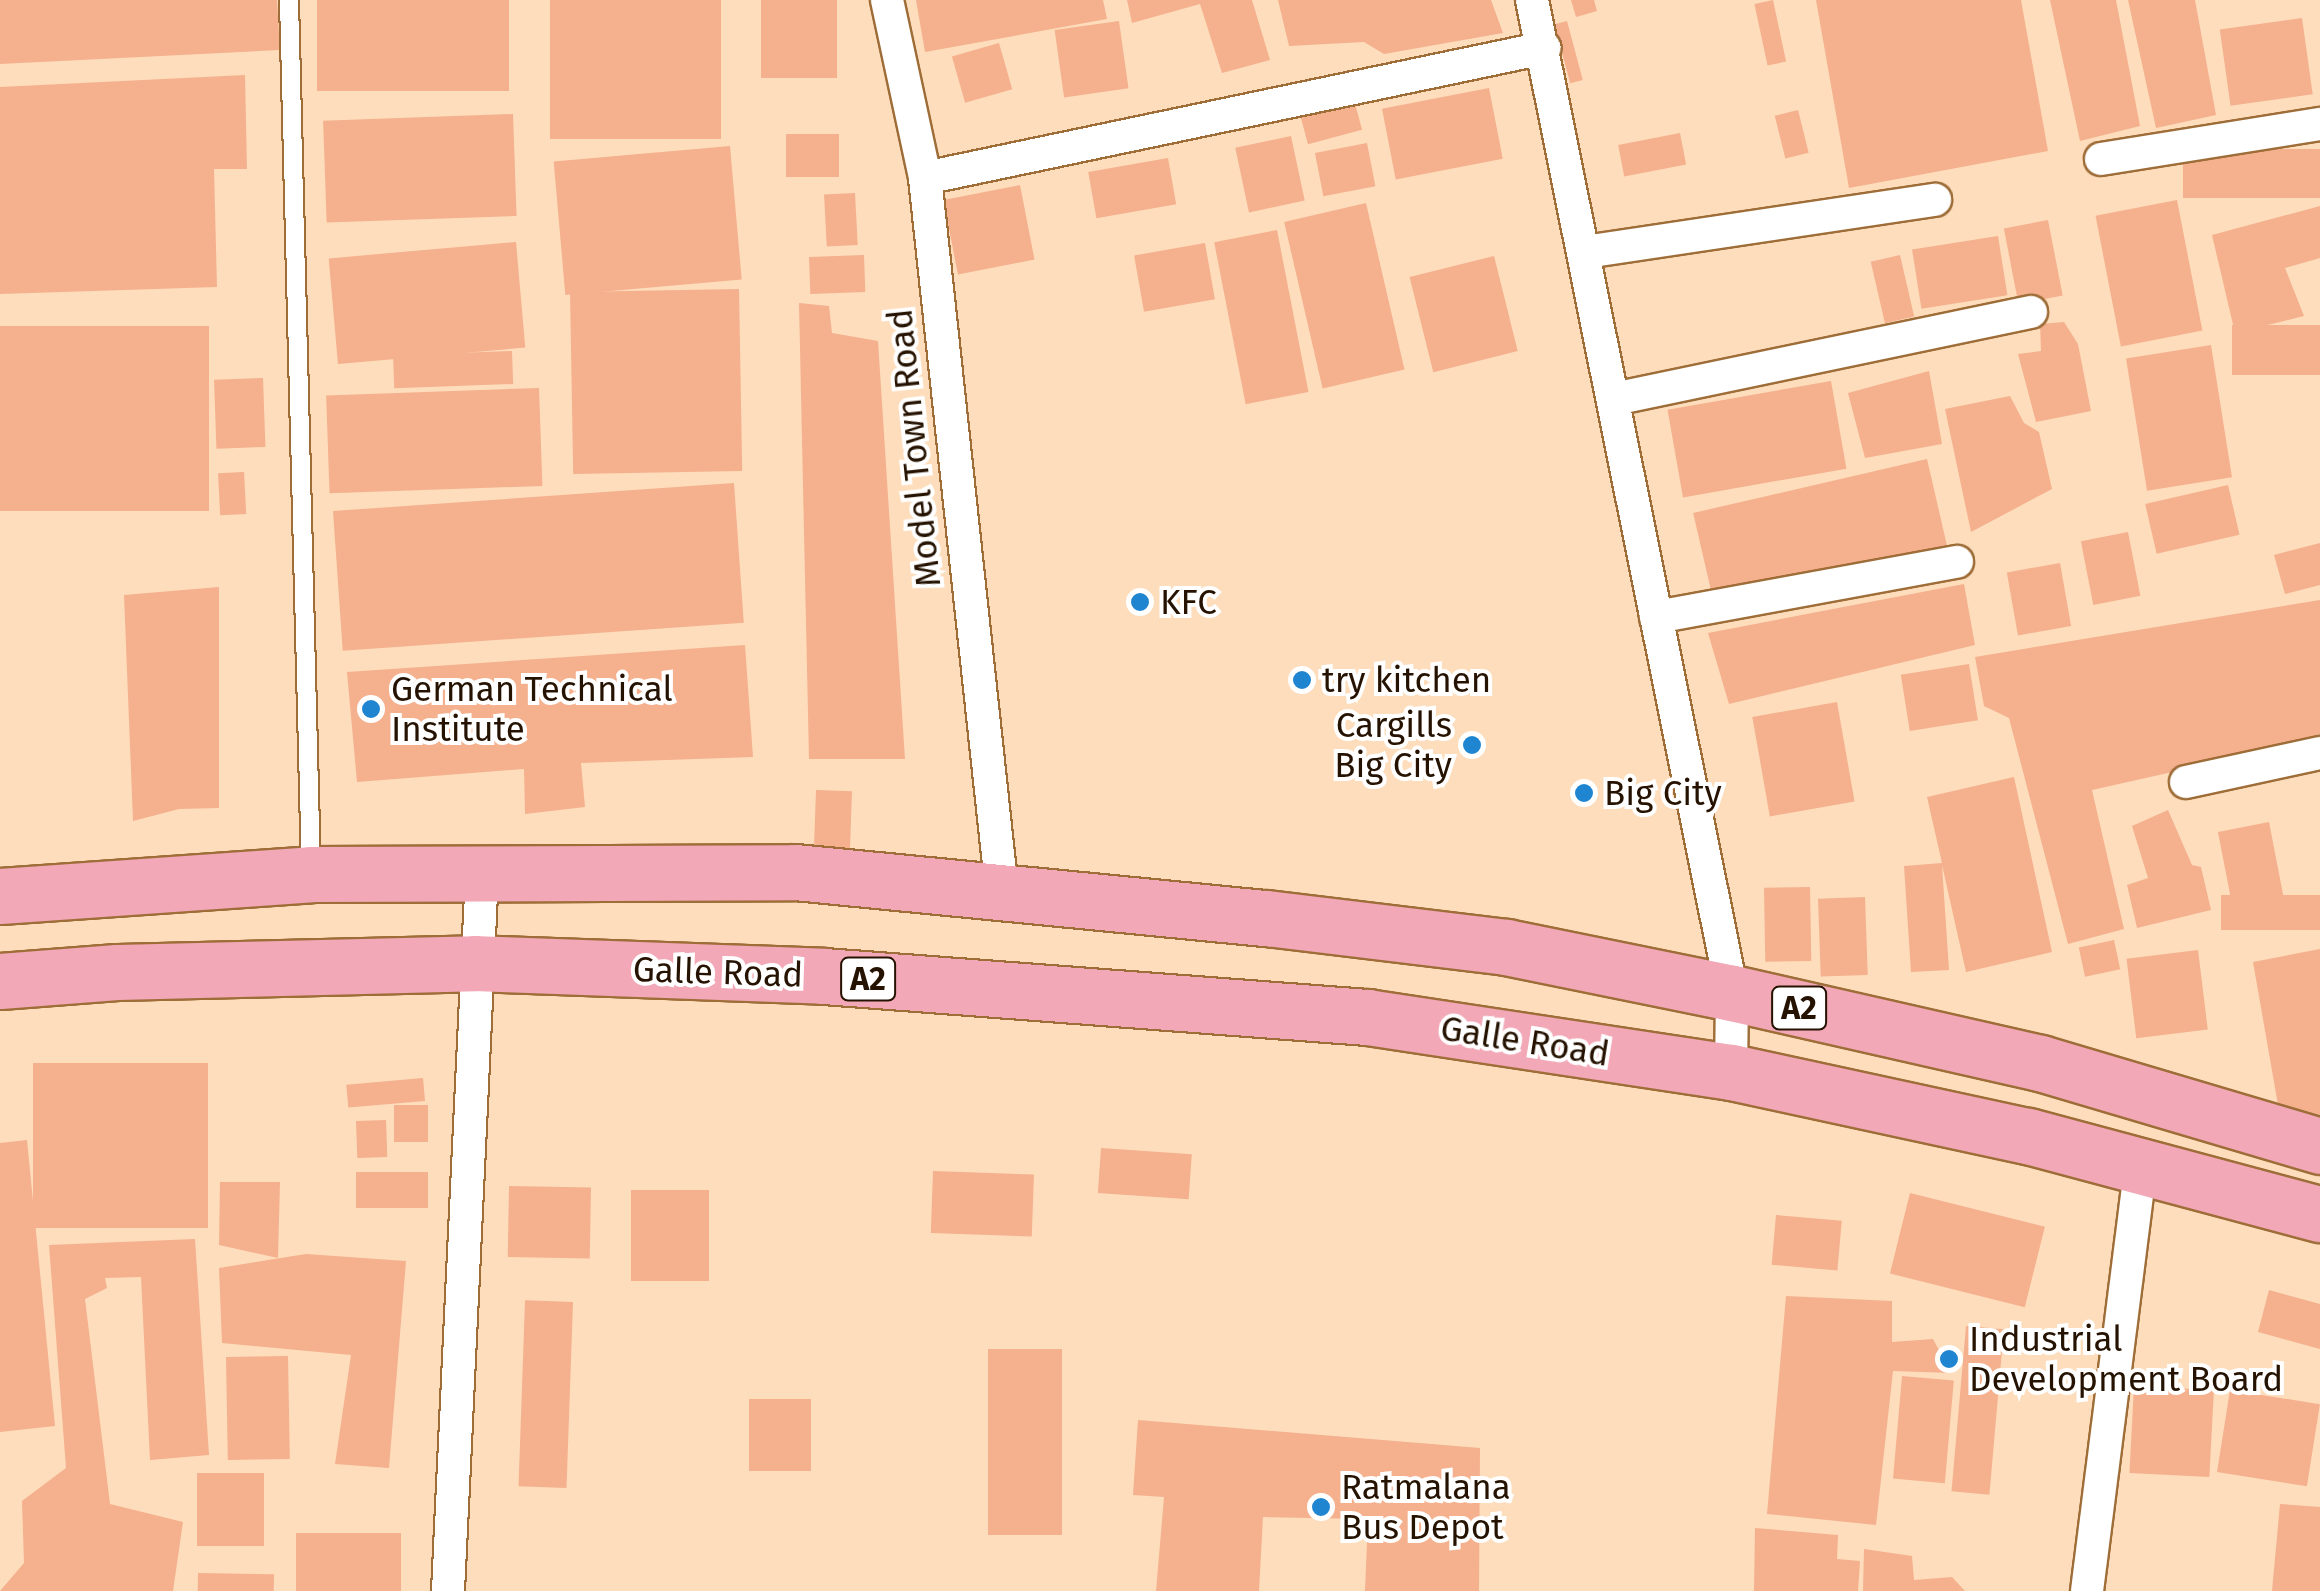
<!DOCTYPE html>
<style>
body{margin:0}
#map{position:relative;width:2320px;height:1591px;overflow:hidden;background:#fdddbc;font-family:"Fira Sans",sans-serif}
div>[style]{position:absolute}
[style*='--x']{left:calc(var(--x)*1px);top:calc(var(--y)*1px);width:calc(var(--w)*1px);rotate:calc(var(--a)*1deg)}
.building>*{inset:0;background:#f5b08e;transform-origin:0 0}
.roads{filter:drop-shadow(2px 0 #9e6d38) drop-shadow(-2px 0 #9e6d38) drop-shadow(0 2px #9e6d38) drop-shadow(0 -2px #9e6d38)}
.lane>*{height:18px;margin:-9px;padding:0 9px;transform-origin:9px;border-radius:9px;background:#fff}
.street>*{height:32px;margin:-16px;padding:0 16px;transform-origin:16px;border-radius:16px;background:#fff}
.highway>*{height:55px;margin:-27.5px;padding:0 27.5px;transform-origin:27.5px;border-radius:27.5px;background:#f2a8b6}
.dots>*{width:28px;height:28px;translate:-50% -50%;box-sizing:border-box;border:5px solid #fff;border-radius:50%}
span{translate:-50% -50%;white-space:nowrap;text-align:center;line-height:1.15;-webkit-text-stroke:8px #fff;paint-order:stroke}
.shield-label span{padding:2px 8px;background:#fff;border:2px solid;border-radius:8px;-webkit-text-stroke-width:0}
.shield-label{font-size:32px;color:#251200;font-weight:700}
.street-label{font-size:35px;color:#251200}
.poi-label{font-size:35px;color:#251200}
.left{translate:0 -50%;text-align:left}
.right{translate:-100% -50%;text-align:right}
</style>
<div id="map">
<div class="building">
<div style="clip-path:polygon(0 0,277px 0,280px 50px,0 64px)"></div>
<div style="left:317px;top:0;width:192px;height:91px"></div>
<div style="left:550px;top:0;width:171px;height:139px"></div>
<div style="left:761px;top:0;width:76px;height:78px"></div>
<div style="clip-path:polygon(916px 0,1103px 0,1107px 19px,925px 52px)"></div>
<div style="clip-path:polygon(1127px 0,1252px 0,1270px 60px,1222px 73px,1200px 4px,1132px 23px)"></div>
<div style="clip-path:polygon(1278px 0,1491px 0,1503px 33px,1384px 54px,1364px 42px,1289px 46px)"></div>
<div style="clip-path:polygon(1571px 0,1594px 0,1597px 11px,1576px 17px)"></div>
<div style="left:1773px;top:0;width:63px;height:19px;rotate:78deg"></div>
<div style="clip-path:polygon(1816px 0,2021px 0,2048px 151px,1849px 188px)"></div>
<div style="clip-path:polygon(2050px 0,2116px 0,2140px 126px,2080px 141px)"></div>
<div style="clip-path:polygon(2128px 0,2195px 0,2216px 115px,2156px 128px)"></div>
<div style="left:2302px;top:18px;width:77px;height:83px;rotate:82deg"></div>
<div style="left:1119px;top:21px;width:68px;height:65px;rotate:82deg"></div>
<div style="left:1567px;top:21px;width:61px;height:13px;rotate:75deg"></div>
<div style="left:999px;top:43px;width:48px;height:49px;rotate:74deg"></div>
<div style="clip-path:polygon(245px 75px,247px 169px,214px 169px,217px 287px,0 294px,0 87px)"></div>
<div style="left:1489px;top:88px;width:72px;height:109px;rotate:79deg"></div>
<div style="left:1353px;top:96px;width:35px;height:56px;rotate:75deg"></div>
<div style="left:1798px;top:110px;width:44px;height:24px;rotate:76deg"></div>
<div style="left:513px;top:114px;width:102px;height:190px;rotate:88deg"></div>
<div style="left:1680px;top:133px;width:32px;height:63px;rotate:79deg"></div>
<div style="left:786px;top:134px;width:53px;height:43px"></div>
<div style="left:1291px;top:136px;width:66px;height:57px;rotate:78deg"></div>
<div style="left:1367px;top:143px;width:44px;height:53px;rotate:79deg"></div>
<div style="left:730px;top:146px;width:134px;height:177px;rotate:85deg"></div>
<div style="left:2320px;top:149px;width:49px;height:137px;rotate:90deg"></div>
<div style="left:1168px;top:158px;width:47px;height:81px;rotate:80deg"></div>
<div style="left:1020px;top:185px;width:76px;height:78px;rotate:79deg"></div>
<div style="left:855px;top:193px;width:52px;height:31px;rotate:87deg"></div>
<div style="left:2177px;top:200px;width:133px;height:83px;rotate:79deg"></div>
<div style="left:1366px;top:203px;width:171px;height:84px;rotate:77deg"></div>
<div style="clip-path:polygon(2320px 206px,2320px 258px,2285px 268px,2304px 316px,2235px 333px,2212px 235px)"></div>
<div style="left:2048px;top:220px;width:77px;height:45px;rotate:79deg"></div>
<div style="left:1277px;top:230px;width:165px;height:64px;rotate:79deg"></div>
<div style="left:1998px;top:236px;width:60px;height:87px;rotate:81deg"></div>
<div style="left:516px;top:242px;width:106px;height:188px;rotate:85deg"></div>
<div style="left:1205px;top:243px;width:57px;height:72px;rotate:80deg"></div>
<div style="left:864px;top:255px;width:37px;height:55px;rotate:88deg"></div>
<div style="left:1900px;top:255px;width:63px;height:30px;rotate:77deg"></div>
<div style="left:1494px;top:256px;width:98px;height:87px;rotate:76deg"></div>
<div style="left:739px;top:289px;width:182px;height:169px;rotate:89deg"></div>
<div style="clip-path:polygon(799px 303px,829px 306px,832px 333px,878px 341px,905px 759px,809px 759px)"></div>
<div style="clip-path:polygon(2064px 322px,2078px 344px,2091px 411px,2036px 422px,2018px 354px,2041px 351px,2040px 324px)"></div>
<div style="left:2320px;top:325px;width:50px;height:88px;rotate:90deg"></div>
<div style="left:209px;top:326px;width:185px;height:209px;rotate:90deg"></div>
<div style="left:2211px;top:345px;width:134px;height:86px;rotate:81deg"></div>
<div style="left:512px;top:351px;width:33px;height:119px;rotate:88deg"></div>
<div style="clip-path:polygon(1929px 371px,1942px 444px,1865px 458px,1848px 393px)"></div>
<div style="left:263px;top:378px;width:69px;height:49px;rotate:88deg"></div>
<div style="left:1831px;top:381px;width:89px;height:166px;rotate:80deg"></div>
<div style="left:539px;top:388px;width:98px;height:213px;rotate:88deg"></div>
<div style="clip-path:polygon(2010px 396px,2024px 423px,2039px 432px,2052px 489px,1971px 532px,1945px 409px)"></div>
<div style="left:1927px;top:459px;width:91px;height:240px;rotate:77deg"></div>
<div style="left:244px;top:472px;width:42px;height:26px;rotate:87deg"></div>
<div style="left:734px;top:483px;width:140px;height:402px;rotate:86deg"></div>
<div style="left:2228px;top:485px;width:51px;height:85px;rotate:77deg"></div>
<div style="left:2128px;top:532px;width:65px;height:48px;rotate:79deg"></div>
<div style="clip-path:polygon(2320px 543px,2320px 585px,2285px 594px,2274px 555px)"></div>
<div style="left:2060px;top:563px;width:64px;height:54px;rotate:80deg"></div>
<div style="clip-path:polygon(1964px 584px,1975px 645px,1729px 704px,1708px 633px)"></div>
<div style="clip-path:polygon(219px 587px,219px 808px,179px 809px,133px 821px,124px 595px)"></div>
<div style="clip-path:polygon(2320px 600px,2320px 739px,2092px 790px,2124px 929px,2068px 944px,2009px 718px,1984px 706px,1975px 657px)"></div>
<div style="clip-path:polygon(745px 645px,753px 757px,581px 763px,585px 807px,525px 814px,524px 769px,357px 782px,347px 672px)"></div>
<div style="left:1969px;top:664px;width:57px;height:69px;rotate:81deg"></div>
<div style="left:1837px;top:702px;width:101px;height:86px;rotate:80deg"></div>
<div style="clip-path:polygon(2014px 777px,2052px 952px,1966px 972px,1942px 865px,1949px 970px,1911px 972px,1904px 866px,1942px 863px,1927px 797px)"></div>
<div style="left:816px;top:790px;width:36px;height:59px;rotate:2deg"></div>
<div style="clip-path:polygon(2168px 810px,2192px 865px,2201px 867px,2211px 910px,2137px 928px,2127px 885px,2148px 878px,2132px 826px)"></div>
<div style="left:2269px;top:822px;width:74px;height:52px;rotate:79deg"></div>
<div style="left:1810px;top:887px;width:74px;height:46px;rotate:89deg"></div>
<div style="left:2320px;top:895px;width:35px;height:99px;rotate:90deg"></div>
<div style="left:1865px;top:897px;width:78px;height:47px;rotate:88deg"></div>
<div style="left:2114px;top:940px;width:30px;height:36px;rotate:78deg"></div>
<div style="clip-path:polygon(2320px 949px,2320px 1115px,2281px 1122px,2253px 962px)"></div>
<div style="left:2198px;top:950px;width:80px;height:72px;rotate:83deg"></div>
<div style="left:208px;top:1063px;width:165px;height:175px;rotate:90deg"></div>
<div style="left:423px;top:1078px;width:23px;height:77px;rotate:85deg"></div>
<div style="left:428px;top:1105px;width:37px;height:34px;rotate:90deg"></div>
<div style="left:386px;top:1120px;width:37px;height:30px;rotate:88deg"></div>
<div style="clip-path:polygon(27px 1140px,55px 1426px,0 1432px,0 1143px)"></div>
<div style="left:1101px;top:1148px;width:91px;height:45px;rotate:4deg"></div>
<div style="left:933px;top:1171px;width:101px;height:62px;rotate:2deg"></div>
<div style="left:356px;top:1172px;width:72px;height:36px"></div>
<div style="clip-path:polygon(220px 1182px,280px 1182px,278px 1258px,219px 1245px)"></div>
<div style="left:509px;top:1186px;width:82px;height:71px;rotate:1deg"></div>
<div style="left:631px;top:1190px;width:78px;height:91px"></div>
<div style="left:1910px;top:1193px;width:139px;height:83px;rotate:14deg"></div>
<div style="left:1776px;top:1215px;width:66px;height:50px;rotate:5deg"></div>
<div style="clip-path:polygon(195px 1239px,209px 1455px,150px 1460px,141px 1277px,105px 1278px,107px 1288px,85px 1299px,110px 1504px,183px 1522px,173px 1591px,0 1591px,24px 1563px,22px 1501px,66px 1468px,49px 1245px)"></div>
<div style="clip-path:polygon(306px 1254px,406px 1261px,389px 1468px,335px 1464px,351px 1355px,222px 1343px,219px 1268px)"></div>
<div style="clip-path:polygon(2269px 1290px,2320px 1304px,2320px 1349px,2258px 1332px)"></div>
<div style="clip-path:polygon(1786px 1296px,1892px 1301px,1892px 1342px,1933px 1339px,1951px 1373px,1893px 1371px,1876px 1525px,1767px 1514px)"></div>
<div style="left:573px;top:1302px;width:186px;height:48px;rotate:92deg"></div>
<div style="left:1966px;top:1326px;width:38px;height:166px;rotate:5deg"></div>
<div style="left:988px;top:1349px;width:74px;height:186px"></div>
<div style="left:288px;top:1356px;width:103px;height:62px;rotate:89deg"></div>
<div style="left:1902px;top:1376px;width:52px;height:103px;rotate:5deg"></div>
<div style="left:2134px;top:1386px;width:80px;height:87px;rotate:3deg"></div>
<div style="left:2230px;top:1390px;width:91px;height:83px;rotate:9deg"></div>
<div style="left:749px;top:1399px;width:62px;height:72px"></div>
<div style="clip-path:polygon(1138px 1420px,1480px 1448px,1479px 1591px,1365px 1591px,1368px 1519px,1263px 1517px,1259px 1591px,1156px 1591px,1164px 1497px,1133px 1495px)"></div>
<div style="left:197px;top:1473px;width:67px;height:73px"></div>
<div style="clip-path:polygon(2280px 1504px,2320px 1507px,2320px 1591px,2272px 1591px)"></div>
<div style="clip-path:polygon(1755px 1528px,1838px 1535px,1837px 1559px,1860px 1561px,1858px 1591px,1754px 1591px)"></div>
<div style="left:296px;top:1533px;width:105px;height:58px"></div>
<div style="clip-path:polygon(1864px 1549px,1912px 1556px,1914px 1580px,1952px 1577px,1965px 1591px,1863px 1591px)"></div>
<div style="left:198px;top:1573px;width:76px;height:18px;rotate:1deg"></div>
</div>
<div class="roads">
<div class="lane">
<div style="--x:289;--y:0;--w:869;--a:88.55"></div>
</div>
<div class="street">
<div style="--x:887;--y:0;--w:182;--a:77.9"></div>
<div style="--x:925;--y:178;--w:717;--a:83.84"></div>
<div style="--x:1532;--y:0;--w:1013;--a:78.61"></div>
<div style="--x:1732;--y:993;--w:79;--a:90.7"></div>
<div style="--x:2101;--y:159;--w:222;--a:-9.1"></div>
<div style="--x:925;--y:178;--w:633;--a:-11.86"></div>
<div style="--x:1585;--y:252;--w:354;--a:-8.5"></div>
<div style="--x:1614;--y:399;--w:426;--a:-11.8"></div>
<div style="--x:1656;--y:617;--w:306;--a:-10.4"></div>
<div style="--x:2186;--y:782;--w:137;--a:-12.2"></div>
<div style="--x:448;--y:1591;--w:719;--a:-87.29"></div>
<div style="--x:2087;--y:1591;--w:428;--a:-82.8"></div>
</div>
<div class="highway">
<div style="--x:0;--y:896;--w:312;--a:-4"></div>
<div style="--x:311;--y:874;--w:484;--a:-0.2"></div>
<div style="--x:795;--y:872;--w:474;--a:5.6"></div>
<div style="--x:1267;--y:918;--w:241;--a:6.9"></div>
<div style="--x:1506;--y:947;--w:231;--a:11.5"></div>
<div style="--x:1732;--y:993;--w:316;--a:12.8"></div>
<div style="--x:2040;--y:1063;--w:292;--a:16.5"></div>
<div style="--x:0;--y:981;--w:117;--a:-4.4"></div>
<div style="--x:117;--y:972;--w:358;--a:-1.4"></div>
<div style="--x:475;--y:963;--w:349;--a:2.1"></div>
<div style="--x:824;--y:976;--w:545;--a:4.32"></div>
<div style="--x:1367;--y:1017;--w:368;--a:8.6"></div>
<div style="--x:1731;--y:1072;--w:304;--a:12.2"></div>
<div style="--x:2028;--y:1136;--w:302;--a:15"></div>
</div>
</div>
<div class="dots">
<div style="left:1140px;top:602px;background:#2085d0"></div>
<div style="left:1302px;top:680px;background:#2085d0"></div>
<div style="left:371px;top:709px;background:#2085d0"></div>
<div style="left:1472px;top:745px;background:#2085d0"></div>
<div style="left:1584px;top:793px;background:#2085d0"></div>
<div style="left:1949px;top:1359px;background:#2085d0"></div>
<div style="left:1321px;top:1507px;background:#2085d0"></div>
</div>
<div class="shield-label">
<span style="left:868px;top:979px">A2</span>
<span style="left:1799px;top:1008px">A2</span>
</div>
<div class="street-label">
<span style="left:914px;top:448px;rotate:-96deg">Model Town Road</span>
<span style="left:718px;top:972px;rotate:2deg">Galle Road</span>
<span style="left:1525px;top:1041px;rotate:9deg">Galle Road</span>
</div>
<div class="poi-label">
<span class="left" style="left:1160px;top:602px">KFC</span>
<span class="left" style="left:1322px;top:680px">try kitchen</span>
<span class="left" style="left:391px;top:709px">German Technical<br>Institute</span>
<span class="right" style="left:1452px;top:745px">Cargills<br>Big City</span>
<span class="left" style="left:1604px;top:793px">Big City</span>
<span class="left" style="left:1969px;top:1359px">Industrial<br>Development Board</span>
<span class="left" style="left:1341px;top:1507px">Ratmalana<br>Bus Depot</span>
</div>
</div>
